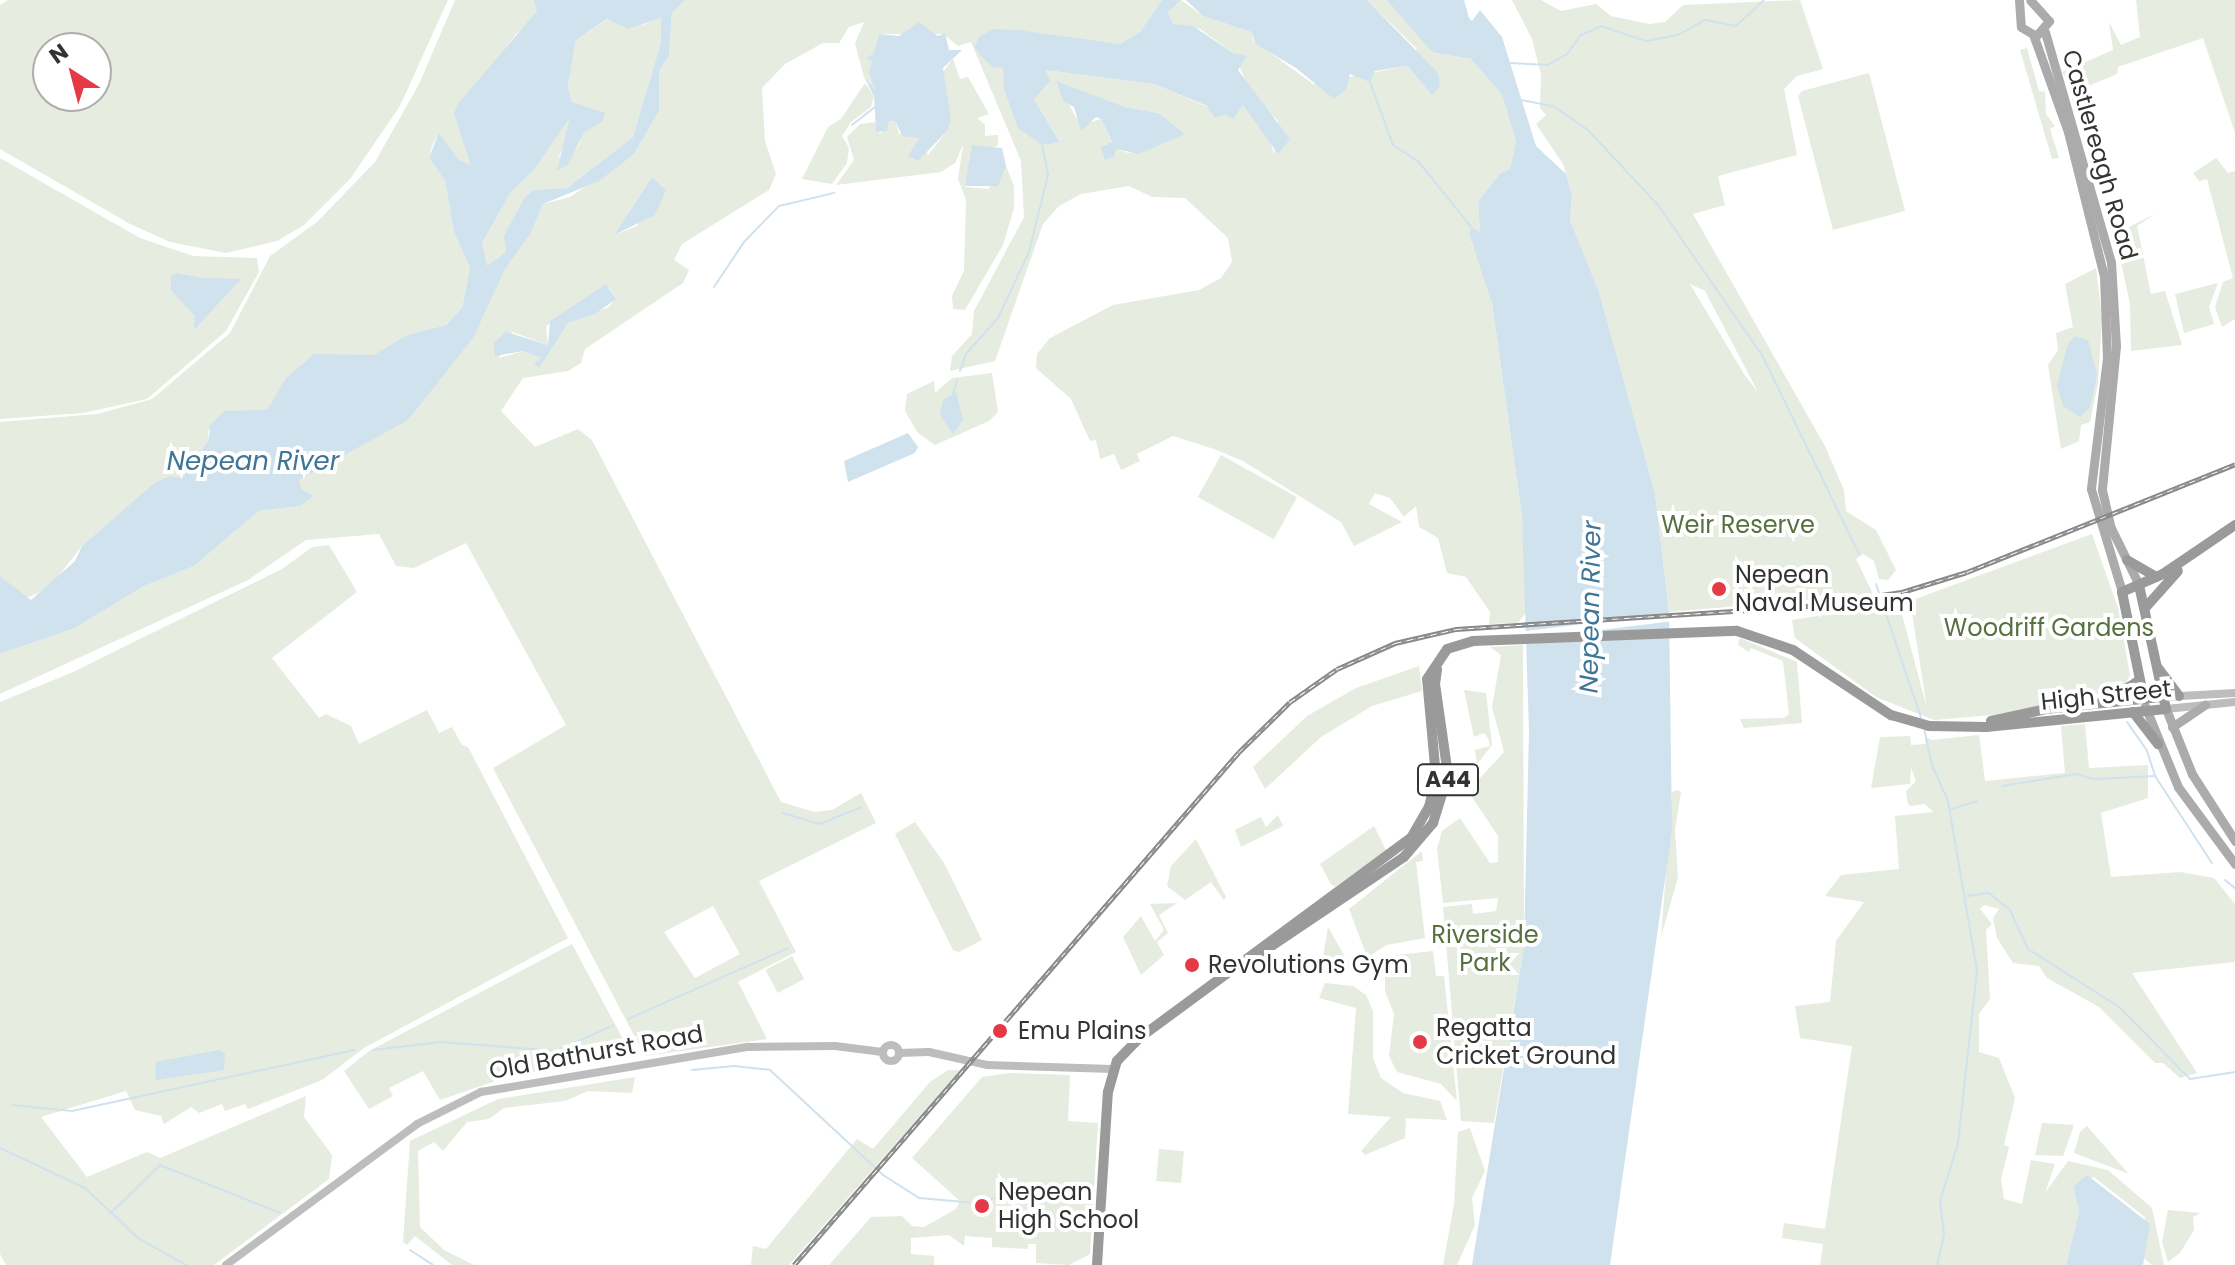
<!DOCTYPE html>
<style>
body{margin:0}
#map{position:relative;width:2235px;height:1265px;overflow:hidden;background:#fff;font-family:Poppins,sans-serif}
div>[style]{position:absolute}
[style*='--x']{left:calc(var(--x)*1px);top:calc(var(--y)*1px);width:calc(var(--w)*1px);rotate:calc(var(--a)*1deg)}
.green>*{inset:0;background:#e6ecdf;transform-origin:0 0}
.water>*{inset:0;background:#cfe2ee}
.pier>*{inset:0;background:#fff;transform-origin:0 0}
.stream>*{height:2px;margin:-1px;padding:0 1px;transform-origin:1px;border-radius:1px;background:#cfe2ee}
.secondary>*{height:8px;margin:-4px;padding:0 4px;transform-origin:4px;border-radius:4px;background:#bdbdbd}
.secondary>.ring{margin:-4px;padding:0;box-sizing:content-box;background:none;border:8px solid #bdbdbd;border-radius:50%}
.primary>*{height:9px;margin:-4.5px;padding:0 4.5px;transform-origin:4.5px;border-radius:4.5px;background:#ababab}
.highway>*{height:10px;margin:-5px;padding:0 5px;transform-origin:5px;border-radius:5px;background:#9a9a9a}
.rail>*{height:5px;margin-top:-2.5px;transform-origin:0;background:repeating-linear-gradient(90deg,#fff 0 6px,#888 0 12px);box-sizing:border-box;border-block:2px solid #888}
.dots>*{width:22px;height:22px;translate:-50% -50%;box-sizing:border-box;border:4px solid #fff;border-radius:50%}
span{translate:-50% -50%;white-space:nowrap;text-align:center;line-height:1.15;-webkit-text-stroke:8px #fff;paint-order:stroke}
.shield-label span{padding:2px 6px;background:#fff;border:2px solid;border-radius:6px;-webkit-text-stroke-width:0}
.shield-label{font-size:22px;color:#333;font-weight:700}
.street-label{font-size:24px;color:#333}
.park-label{font-size:24px;color:#56703f}
.poi-label{font-size:24px;color:#333}
.left{translate:0 -50%;text-align:left}
.water-label{font-size:26px;color:#3f7597;font-style:italic}
.north{position:absolute;left:32px;top:32px;width:80px;height:80px;box-sizing:border-box;background:#fff;border:2px solid #adadad;border-radius:50%;rotate:324deg;font-size:22px;font-weight:700;line-height:32px;text-align:center;color:#333}
.north::after{content:'';display:block;margin:auto;width:28px;height:36px;background:#e63946;clip-path:polygon(50% 0,100% 100%,50% 72%,0 100%)}
</style>
<div id="map">
<div class="green">
<div style="clip-path:polygon(evenodd,8px 0,448px 0,400px 106px,350px 179px,304px 225px,277px 241px,226px 253px,170px 242px,130px 224px,0 149px,0 5px,8px 0,48px 48px,96px 48px,96px 96px,48px 96px,48px 48px)"></div>
<div style="clip-path:polygon(455px 0,533px 0,541px 21px,517px 33px,454px 114px,471px 164px,498px 183px,458px 159px,439px 132px,432px 146px,429px 158px,445px 181px,454px 232px,470px 268px,462px 308px,446px 325px,407px 335px,322px 395px,208px 431px,209px 439px,182px 479px,169px 476px,154px 483px,82px 546px,49px 588px,24px 599px,0 576px,0 422px,97px 414px,152px 399px,230px 333px,270px 256px,317px 222px,375px 162px,419px 84px)"></div>
<div style="clip-path:polygon(evenodd,685px 0,1162px 0,1140px 32px,1120px 44px,993px 29px,985px 57px,1003px 66px,1007px 79px,1060px 141px,1034px 99px,1046px 78px,1044px 70px,1154px 84px,1224px 114px,1243px 105px,1268px 133px,1274px 154px,1278px 121px,1250px 90px,1233px 53px,1200px 29px,1173px 24px,1168px 12px,1181px 0,1203px 16px,1251px 32px,1253px 40px,1313px 84px,1413px 65px,1426px 86px,1416px 48px,1367px 0,1387px 0,1444px 54px,1471px 59px,1502px 95px,1516px 141px,1510px 169px,1500px 173px,1478px 202px,1480px 233px,1471px 243px,1480px 254px,1492px 303px,1522px 516px,1527px 611px,1518px 623px,1489px 624px,1490px 612px,1466px 577px,1447px 573px,1438px 538px,1419px 527px,1416px 506px,1404px 517px,1390px 498px,1375px 493px,1369px 504px,1402px 522px,1354px 546px,1341px 522px,1243px 461px,1214px 449px,1173px 436px,1137px 454px,1140px 461px,1121px 470px,1114px 454px,1100px 459px,1096px 440px,1090px 441px,1071px 399px,1036px 368px,1037px 354px,1050px 338px,1113px 305px,1199px 290px,1221px 278px,1232px 262px,1228px 238px,1185px 198px,1152px 197px,1129px 186px,1081px 194px,1059px 206px,1043px 224px,995px 361px,950px 371px,952px 356px,972px 334px,974px 311px,1024px 217px,1021px 161px,971px 42px,958px 46px,943px 34px,879px 34px,875px 53px,865px 59px,872px 61px,875px 91px,864px 77px,855px 43px,864px 22px,849px 27px,839px 43px,823px 43px,785px 64px,762px 88px,765px 141px,776px 174px,769px 190px,682px 244px,674px 260px,689px 270px,683px 283px,585px 349px,581px 363px,568px 371px,523px 378px,501px 411px,535px 447px,578px 429px,592px 440px,781px 802px,814px 812px,832px 810px,861px 793px,876px 823px,759px 881px,796px 952px,738px 982px,767px 1039px,645px 1056px,493px 768px,566px 725px,466px 543px,414px 568px,396px 566px,379px 534px,306px 540px,248px 580px,0 694px,0 654px,75px 628px,144px 586px,194px 566px,259px 511px,300px 506px,299px 480px,321px 464px,505px 269px,531px 233px,543px 204px,570px 197px,634px 154px,659px 111px,659px 71px,669px 56px,672px 13px,685px 0,1056px 82px,1125px 107px,1158px 113px,1166px 142px,1128px 153px,1104px 145px,1112px 143px,1101px 119px,1087px 123px,1077px 119px,1056px 82px,685px 0,652px 177px,656px 183px,637px 226px,614px 235px,652px 177px,685px 0,609px 287px,615px 298px,609px 307px,568px 323px,546px 355px,534px 366px,544px 357px,523px 351px,499px 358px,512px 332px,548px 345px,546px 326px,609px 287px,685px 0,713px 906px,740px 954px,695px 978px,664px 932px,713px 906px)"></div>
<div style="clip-path:polygon(evenodd,1512px 0,1541px 0,1561px 11px,1596px 4px,1611px 16px,1649px 24px,1665px 22px,1683px 5px,1800px 0,1823px 69px,1797px 76px,1784px 89px,1797px 155px,1718px 176px,1725px 205px,1693px 214px,1825px 446px,1844px 490px,1846px 511px,1876px 530px,1896px 570px,1888px 580px,1879px 579px,1874px 561px,1863px 554px,1856px 559px,1873px 594px,1669px 612px,1655px 493px,1599px 292px,1570px 220px,1572px 197px,1563px 164px,1536px 124px,1546px 115px,1540px 108px,1541px 75px,1532px 39px,1512px 0,1690px 284px,1705px 291px,1758px 392px,1744px 374px,1690px 284px)"></div>
<div style="clip-path:polygon(2136px 0,2235px 0,2235px 133px,2203px 38px,2118px 67px,2117px 74px,2081px 89px,2078px 97px,2087px 111px,2088px 128px,2096px 130px,2092px 132px,2099px 153px,2091px 156px,2072px 99px,2073px 88px,2062px 72px,2113px 50px,2109px 22px,2121px 45px,2140px 37px)"></div>
<div style="clip-path:polygon(661px 17px,661px 42px,633px 137px,567px 188px,533px 190px,525px 197px,505px 236px,506px 252px,485px 268px,482px 243px,511px 192px,534px 170px,571px 115px,569px 137px,558px 158px,577px 148px,584px 132px,604px 113px,572px 102px,568px 86px,576px 40px,608px 19px,643px 25px)"></div>
<div style="clip-path:polygon(2027px 48px,2039px 91px,2045px 92px,2046px 114px,2055px 126px,2050px 129px,2059px 158px,2052px 159px,2020px 50px)"></div>
<div style="clip-path:polygon(953px 58px,960px 79px,968px 77px,989px 114px,977px 118px,985px 125px,985px 136px,998px 135px,998px 146px,972px 150px,965px 187px,988px 189px,1006px 166px,1014px 186px,1014px 208px,1003px 245px,965px 310px,953px 309px,952px 296px,964px 271px,966px 200px,958px 179px,963px 145px,955px 163px,941px 172px,836px 185px,854px 160px,847px 137px,860px 124px,875px 122px,880px 134px,888px 121px,896px 122px,899px 134px,919px 138px,928px 155px,947px 131px,942px 74px)"></div>
<div style="clip-path:polygon(1869px 73px,1905px 211px,1833px 230px,1798px 96px,1802px 91px)"></div>
<div style="clip-path:polygon(865px 83px,874px 96px,871px 107px,851px 122px,842px 136px,849px 148px,847px 163px,832px 184px,802px 179px,828px 127px,841px 119px)"></div>
<div style="clip-path:polygon(0 158px,140px 238px,193px 256px,257px 258px,259px 272px,226px 331px,147px 399px,83px 413px,0 419px)"></div>
<div style="clip-path:polygon(2216px 158px,2228px 173px,2235px 171px,2235px 160px,2235px 319px,2222px 327px,2215px 307px,2223px 282px,2233px 278px,2207px 179px,2199px 181px,2193px 173px)"></div>
<div style="clip-path:polygon(2155px 214px,2137px 226px,2151px 294px,2165px 291px,2182px 345px,2131px 351px,2130px 304px,2115px 234px)"></div>
<div style="clip-path:polygon(2096px 268px,2102px 318px,2098px 383px,2090px 422px,2081px 425px,2079px 441px,2061px 449px,2048px 365px,2058px 350px,2056px 333px,2073px 327px,2065px 284px)"></div>
<div style="clip-path:polygon(2218px 283px,2209px 307px,2214px 324px,2184px 333px,2175px 294px)"></div>
<div style="clip-path:polygon(992px 373px,998px 412px,989px 421px,935px 445px,918px 433px,905px 411px,907px 394px,934px 381px,935px 393px,952px 378px)"></div>
<div style="left:1221px;top:455px;width:87px;height:48px;rotate:29deg"></div>
<div style="clip-path:polygon(2092px 534px,2118px 608px,2130px 675px,2126px 684px,2107px 692px,1993px 715px,1934px 720px,1876px 697px,1795px 638px,1792px 620px,1899px 603px,1927px 708px,1910px 601px)"></div>
<div style="clip-path:polygon(329px 545px,357px 592px,272px 658px,319px 718px,326px 714px,351px 726px,359px 744px,427px 710px,439px 733px,452px 727px,462px 745px,468px 747px,568px 938px,364px 1048px,322px 1080px,248px 1109px,245px 1104px,225px 1111px,222px 1104px,199px 1113px,191px 1107px,164px 1124px,161px 1116px,135px 1110px,126px 1091px,41px 1117px,87px 1177px,147px 1152px,160px 1158px,306px 1096px,304px 1117px,332px 1155px,329px 1179px,214px 1265px,6px 1265px,0 1254px,0 702px,73px 672px,282px 569px,312px 547px)"></div>
<div style="clip-path:polygon(1740px 638px,1797px 662px,1802px 723px,1744px 728px,1740px 719px,1784px 718px,1789px 714px,1783px 661px,1751px 648px,1749px 652px,1738px 645px)"></div>
<div style="clip-path:polygon(1523px 645px,1524px 946px,1494px 1123px,1461px 1121px,1443px 907px,1472px 904px,1473px 914px,1496px 911px,1498px 898px,1443px 903px,1437px 849px,1442px 831px,1460px 818px,1490px 863px,1498px 862px,1498px 836px,1468px 791px,1504px 752px,1492px 707px,1501px 655px,1490px 647px)"></div>
<div style="clip-path:polygon(1419px 666px,1422px 691px,1372px 706px,1321px 737px,1265px 789px,1253px 767px,1307px 716px,1356px 688px)"></div>
<div style="clip-path:polygon(1464px 690px,1486px 693px,1492px 745px,1477px 764px,1475px 750px,1490px 746px,1488px 738px,1484px 733px,1474px 737px)"></div>
<div style="clip-path:polygon(2085px 724px,2089px 768px,2148px 765px,2148px 798px,2101px 813px,2111px 877px,2180px 872px,2214px 878px,2235px 904px,2235px 962px,2132px 973px,2197px 1073px,2180px 1078px,2163px 1063px,2155px 1063px,2099px 1007px,2047px 978px,2039px 966px,2013px 963px,1997px 938px,1993px 918px,1999px 909px,1984px 905px,1980px 909px,1992px 924px,1986px 930px,1990px 999px,1979px 1014px,1979px 1052px,1999px 1058px,2015px 1098px,2004px 1145px,2009px 1147px,2001px 1179px,2004px 1199px,2022px 1204px,2031px 1160px,2055px 1164px,2045px 1193px,2068px 1161px,2108px 1170px,2152px 1208px,2164px 1265px,2152px 1265px,2142px 1257px,2145px 1217px,2094px 1177px,2073px 1187px,2079px 1211px,2066px 1265px,1820px 1265px,1823px 1244px,1782px 1238px,1784px 1223px,1825px 1229px,1852px 1046px,1800px 1038px,1795px 1006px,1830px 1002px,1836px 941px,1864px 902px,1825px 896px,1841px 875px,1899px 869px,1895px 816px,1933px 812px,1925px 804px,1910px 806px,1907px 801px,1906px 791px,1916px 781px,1911px 768px,1910px 784px,1871px 788px,1880px 737px,1910px 736px,1911px 745px,1926px 744px,1925px 736px,1931px 740px,1979px 735px,1985px 781px,2065px 773px,2061px 726px)"></div>
<div style="clip-path:polygon(1677px 790px,1681px 792px,1675px 830px,1678px 877px,1661px 937px,1672px 792px)"></div>
<div style="clip-path:polygon(1278px 815px,1283px 826px,1241px 847px,1235px 830px,1261px 817px,1266px 827px)"></div>
<div style="clip-path:polygon(915px 822px,944px 863px,982px 940px,959px 952px,953px 950px,895px 834px)"></div>
<div style="clip-path:polygon(1374px 826px,1386px 850px,1335px 887px,1331px 884px,1320px 864px)"></div>
<div style="clip-path:polygon(1196px 839px,1226px 897px,1224px 900px,1211px 882px,1185px 900px,1167px 886px,1171px 866px)"></div>
<div style="clip-path:polygon(1422px 851px,1423px 861px,1416px 862px,1425px 938px,1387px 945px,1367px 957px,1349px 909px)"></div>
<div style="clip-path:polygon(1177px 903px,1159px 915px,1168px 933px,1157px 942px,1164px 955px,1141px 975px,1123px 937px,1141px 916px,1155px 941px,1164px 930px,1150px 904px)"></div>
<div style="clip-path:polygon(1328px 927px,1349px 964px,1348px 971px,1321px 970px)"></div>
<div style="clip-path:polygon(572px 944px,632px 1056px,510px 1076px,440px 1100px,423px 1071px,389px 1088px,393px 1096px,369px 1109px,344px 1071px,369px 1051px)"></div>
<div style="clip-path:polygon(1433px 951px,1436px 976px,1444px 976px,1457px 1101px,1441px 1084px,1397px 1072px,1389px 1056px,1394px 1014px,1385px 991px,1385px 963px,1397px 955px)"></div>
<div style="left:792px;top:956px;width:26px;height:30px;rotate:62deg"></div>
<div style="clip-path:polygon(1325px 983px,1353px 986px,1366px 995px,1373px 1011px,1373px 1058px,1381px 1078px,1403px 1093px,1440px 1101px,1447px 1120px,1406px 1118px,1405px 1138px,1365px 1155px,1361px 1151px,1391px 1117px,1348px 1114px,1356px 1008px,1319px 998px)"></div>
<div style="clip-path:polygon(948px 1070px,960px 1070px,789px 1265px,751px 1265px,753px 1246px,766px 1249px,857px 1139px,873px 1149px,930px 1082px)"></div>
<div style="clip-path:polygon(1010px 1073px,1070px 1075px,1068px 1121px,1098px 1123px,1090px 1254px,1069px 1265px,1036px 1263px,1036px 1244px,1028px 1244px,1028px 1249px,992px 1247px,992px 1238px,965px 1236px,964px 1246px,949px 1235px,911px 1238px,911px 1254px,934px 1256px,934px 1265px,829px 1265px,871px 1217px,902px 1216px,912px 1226px,924px 1227px,956px 1209px,960px 1201px,912px 1158px,982px 1077px)"></div>
<div style="clip-path:polygon(635px 1077px,632px 1093px,588px 1091px,565px 1101px,504px 1108px,489px 1119px,467px 1122px,443px 1151px,434px 1142px,418px 1151px,420px 1227px,444px 1250px,474px 1265px,452px 1265px,415px 1236px,407px 1245px,403px 1242px,410px 1141px,498px 1099px)"></div>
<div style="clip-path:polygon(2042px 1123px,2074px 1125px,2063px 1156px,2035px 1155px)"></div>
<div style="clip-path:polygon(2087px 1126px,2120px 1164px,2129px 1174px,2074px 1153px,2080px 1132px)"></div>
<div style="clip-path:polygon(1470px 1128px,1485px 1171px,1472px 1198px,1475px 1225px,1457px 1265px,1443px 1265px,1454px 1204px,1458px 1132px)"></div>
<div style="left:1159px;top:1149px;width:25px;height:32px;rotate:5deg"></div>
<div style="clip-path:polygon(2168px 1210px,2201px 1213px,2193px 1217px,2194px 1230px,2180px 1253px,2168px 1262px,2162px 1242px)"></div>
</div>
<div class="water">
<div style="clip-path:polygon(evenodd,533px 0,685px 0,672px 13px,669px 56px,659px 71px,659px 111px,634px 154px,599px 181px,543px 204px,531px 233px,505px 269px,473px 338px,408px 420px,299px 480px,301px 489px,314px 496px,300px 506px,259px 511px,194px 566px,144px 586px,75px 628px,0 654px,0 576px,31px 600px,75px 561px,82px 546px,154px 483px,169px 476px,182px 478px,209px 439px,210px 425px,224px 411px,267px 410px,286px 378px,314px 354px,374px 355px,407px 335px,446px 325px,462px 308px,470px 268px,454px 232px,445px 181px,429px 158px,439px 132px,458px 159px,471px 166px,454px 114px,457px 105px,537px 11px,533px 0,661px 18px,661px 42px,633px 137px,567px 188px,533px 190px,525px 197px,504px 236px,506px 252px,487px 266px,482px 243px,511px 192px,534px 170px,570px 117px,557px 171px,568px 165px,584px 132px,602px 122px,605px 113px,572px 102px,568px 86px,576px 40px,607px 19px,628px 29px,661px 18px)"></div>
<div style="clip-path:polygon(1162px 0,1181px 0,1168px 12px,1173px 24px,1193px 26px,1233px 53px,1247px 56px,1238px 70px,1290px 139px,1278px 154px,1243px 105px,1233px 119px,1224px 114px,1215px 118px,1207px 106px,1154px 84px,1045px 70px,1050px 81px,1034px 99px,1060px 142px,1042px 145px,1018px 128px,1004px 89px,1003px 67px,994px 68px,980px 55px,975px 47px,979px 37px,993px 29px,1017px 30px,1120px 44px,1140px 32px)"></div>
<div style="clip-path:polygon(1186px 0,1367px 0,1438px 73px,1440px 86px,1432px 95px,1408px 66px,1375px 71px,1370px 82px,1350px 74px,1346px 89px,1334px 99px,1296px 68px,1256px 44px,1251px 32px,1203px 16px)"></div>
<div style="clip-path:polygon(1387px 0,1464px 0,1469px 18px,1472px 21px,1480px 10px,1502px 37px,1536px 146px,1566px 174px,1572px 197px,1570px 220px,1599px 292px,1655px 493px,1669px 612px,1672px 830px,1610px 1265px,1472px 1265px,1524px 946px,1529px 731px,1522px 516px,1492px 303px,1469px 233px,1472px 228px,1480px 232px,1478px 202px,1500px 173px,1510px 169px,1516px 141px,1502px 95px,1471px 59px,1432px 52px)"></div>
<div style="clip-path:polygon(919px 22px,938px 36px,945px 33px,949px 50px,962px 50px,943px 68px,951px 121px,947px 131px,918px 161px,908px 156px,919px 138px,902px 136px,896px 122px,889px 121px,887px 131px,876px 132px,874px 96px,864px 77px,875px 90px,869px 72px,872px 61px,865px 59px,874px 53px,879px 34px,899px 36px)"></div>
<div style="clip-path:polygon(1056px 81px,1125px 107px,1158px 113px,1185px 134px,1139px 154px,1116px 149px,1114px 157px,1105px 160px,1101px 147px,1112px 142px,1101px 119px,1096px 117px,1081px 131px,1074px 107px,1064px 102px)"></div>
<div style="clip-path:polygon(972px 145px,1002px 148px,1006px 166px,998px 186px,965px 186px)"></div>
<div style="clip-path:polygon(652px 177px,666px 190px,655px 215px,614px 235px)"></div>
<div style="clip-path:polygon(177px 273px,202px 278px,241px 279px,194px 330px,195px 316px,171px 290px,171px 276px)"></div>
<div style="clip-path:polygon(606px 284px,616px 299px,595px 314px,568px 323px,539px 368px,534px 363px,542px 358px,523px 351px,495px 356px,494px 343px,506px 332px,548px 345px,550px 321px)"></div>
<div style="clip-path:polygon(2075px 336px,2088px 340px,2097px 375px,2090px 408px,2080px 417px,2063px 406px,2057px 385px,2068px 344px)"></div>
<div style="clip-path:polygon(956px 392px,963px 420px,953px 434px,940px 415px,943px 400px)"></div>
<div style="clip-path:polygon(908px 433px,918px 447px,915px 453px,848px 482px,844px 461px)"></div>
<div style="clip-path:polygon(219px 1050px,225px 1053px,224px 1070px,156px 1080px,155px 1062px)"></div>
<div style="clip-path:polygon(2087px 1175px,2150px 1224px,2143px 1265px,2066px 1265px,2079px 1211px,2073px 1187px)"></div>
</div>
<div class="pier">
<div style="left:1673px;top:613px;width:8px;height:150px;rotate:83deg"></div>
</div>
<div class="stream">
<div style="--x:1511;--y:63;--w:37;--a:3"></div>
<div style="--x:1548;--y:65;--w:22;--a:-30"></div>
<div style="--x:1567;--y:54;--w:24;--a:-54"></div>
<div style="--x:1581;--y:35;--w:22;--a:-24"></div>
<div style="--x:1601;--y:26;--w:47;--a:18.4"></div>
<div style="--x:1646;--y:41;--w:33;--a:-11"></div>
<div style="--x:1678;--y:35;--w:31;--a:-29"></div>
<div style="--x:1705;--y:20;--w:32;--a:11"></div>
<div style="--x:1736;--y:26;--w:38;--a:-43"></div>
<div style="--x:1370;--y:82;--w:67;--a:69.9"></div>
<div style="--x:1393;--y:145;--w:30;--a:33"></div>
<div style="--x:1418;--y:161;--w:86;--a:51.1"></div>
<div style="--x:1521;--y:100;--w:33;--a:11"></div>
<div style="--x:1553;--y:106;--w:42;--a:34.4"></div>
<div style="--x:1588;--y:130;--w:103;--a:47"></div>
<div style="--x:1658;--y:205;--w:183;--a:55.3"></div>
<div style="--x:1762;--y:355;--w:221;--a:64"></div>
<div style="--x:852;--y:125;--w:29;--a:-38"></div>
<div style="--x:714;--y:287;--w:54;--a:-56.3"></div>
<div style="--x:744;--y:242;--w:50;--a:-45.8"></div>
<div style="--x:779;--y:206;--w:57;--a:-13.3"></div>
<div style="--x:960;--y:371;--w:18;--a:-71"></div>
<div style="--x:966;--y:354;--w:48;--a:-48.4"></div>
<div style="--x:998;--y:318;--w:73;--a:-64.8"></div>
<div style="--x:1029;--y:252;--w:79;--a:-76.1"></div>
<div style="--x:1048;--y:175;--w:31;--a:-101"></div>
<div style="--x:953;--y:393;--w:13;--a:-72"></div>
<div style="--x:1876;--y:584;--w:141;--a:71.4"></div>
<div style="--x:1888;--y:610;--w:22;--a:5"></div>
<div style="--x:2127;--y:722;--w:35;--a:55"></div>
<div style="--x:2147;--y:751;--w:26;--a:72"></div>
<div style="--x:1924;--y:728;--w:38;--a:78"></div>
<div style="--x:1932;--y:765;--w:39;--a:66"></div>
<div style="--x:1948;--y:801;--w:172;--a:80.3"></div>
<div style="--x:1977;--y:971;--w:173;--a:96.3"></div>
<div style="--x:1958;--y:1143;--w:61;--a:107.2"></div>
<div style="--x:1940;--y:1201;--w:34;--a:83"></div>
<div style="--x:1944;--y:1235;--w:31;--a:103"></div>
<div style="--x:2002;--y:786;--w:75;--a:-9.2"></div>
<div style="--x:2076;--y:774;--w:19;--a:16"></div>
<div style="--x:2094;--y:779;--w:61;--a:-2.8"></div>
<div style="--x:2155;--y:776;--w:104;--a:56.8"></div>
<div style="--x:1951;--y:809;--w:27;--a:-17"></div>
<div style="--x:783;--y:813;--w:38;--a:17"></div>
<div style="--x:819;--y:824;--w:46;--a:-21.6"></div>
<div style="--x:2225;--y:880;--w:13;--a:39"></div>
<div style="--x:1967;--y:896;--w:22;--a:-8"></div>
<div style="--x:1989;--y:893;--w:27;--a:39"></div>
<div style="--x:2010;--y:910;--w:43;--a:65.2"></div>
<div style="--x:2028;--y:949;--w:108;--a:32.5"></div>
<div style="--x:2119;--y:1007;--w:101;--a:45.4"></div>
<div style="--x:2190;--y:1079;--w:46;--a:-8.8"></div>
<div style="--x:628;--y:1019;--w:175;--a:-23.9"></div>
<div style="--x:561;--y:1049;--w:58;--a:-24.4"></div>
<div style="--x:373;--y:1050;--w:68;--a:-6.7"></div>
<div style="--x:441;--y:1042;--w:181;--a:4.4"></div>
<div style="--x:692;--y:1070;--w:42;--a:-5.4"></div>
<div style="--x:734;--y:1066;--w:36;--a:6"></div>
<div style="--x:770;--y:1070;--w:154;--a:42.9"></div>
<div style="--x:883;--y:1175;--w:43;--a:32.6"></div>
<div style="--x:919;--y:1198;--w:57;--a:5"></div>
<div style="--x:976;--y:1203;--w:63;--a:-14.7"></div>
<div style="--x:12;--y:1105;--w:60;--a:5.7"></div>
<div style="--x:72;--y:1111;--w:289;--a:-12.2"></div>
<div style="--x:0;--y:1148;--w:94;--a:25.2"></div>
<div style="--x:85;--y:1188;--w:73;--a:43.3"></div>
<div style="--x:138;--y:1238;--w:55;--a:29.4"></div>
<div style="--x:111;--y:1213;--w:69;--a:-44.4"></div>
<div style="--x:160;--y:1165;--w:129;--a:21.8"></div>
<div style="--x:410;--y:1250;--w:27;--a:33"></div>
</div>
<div class="secondary">
<div style="--x:2163;--y:697;--w:72;--a:-3.2"></div>
<div style="--x:2166;--y:709;--w:69;--a:-5.8"></div>
<div class="ring" style="left:883px;top:1045px;width:8px;height:8px"></div>
<div style="--x:899;--y:1053;--w:30;--a:-2"></div>
<div style="--x:929;--y:1052;--w:59;--a:12.6"></div>
<div style="--x:987;--y:1065;--w:126;--a:1.8"></div>
<div style="--x:226;--y:1265;--w:237;--a:-36.4"></div>
<div style="--x:417;--y:1124;--w:72;--a:-26.6"></div>
<div style="--x:481;--y:1092;--w:271;--a:-9.6"></div>
<div style="--x:748;--y:1047;--w:87;--a:-0.7"></div>
<div style="--x:835;--y:1046;--w:48;--a:7.1"></div>
</div>
<div class="primary">
<div style="--x:2019;--y:0;--w:27;--a:86"></div>
<div style="--x:2021;--y:27;--w:17;--a:31"></div>
<div style="--x:2036;--y:36;--w:20;--a:-49"></div>
<div style="--x:2049;--y:21;--w:28;--a:-132"></div>
<div style="--x:2045;--y:32;--w:239;--a:74"></div>
<div style="--x:2111;--y:262;--w:84;--a:86.6"></div>
<div style="--x:2116;--y:346;--w:145;--a:95.6"></div>
<div style="--x:2102;--y:490;--w:37;--a:77"></div>
<div style="--x:2110;--y:526;--w:66;--a:63.8"></div>
<div style="--x:2034;--y:37;--w:101;--a:70.3"></div>
<div style="--x:2068;--y:132;--w:148;--a:76"></div>
<div style="--x:2104;--y:276;--w:82;--a:87.9"></div>
<div style="--x:2107;--y:358;--w:132;--a:97"></div>
<div style="--x:2091;--y:489;--w:108;--a:73.2"></div>
<div style="--x:2145;--y:706;--w:87;--a:67.8"></div>
<div style="--x:2178;--y:787;--w:96;--a:53.5"></div>
<div style="--x:2166;--y:709;--w:70;--a:68.2"></div>
<div style="--x:2192;--y:774;--w:80;--a:57.3"></div>
<div style="--x:2172;--y:727;--w:40;--a:-34"></div>
</div>
<div class="highway">
<div style="--x:2127;--y:560;--w:34;--a:30"></div>
<div style="--x:2146;--y:607;--w:48;--a:-48.4"></div>
<div style="--x:2158;--y:668;--w:35;--a:53"></div>
<div style="--x:2144;--y:699;--w:109;--a:-101.6"></div>
<div style="--x:2122;--y:592;--w:45;--a:-23.7"></div>
<div style="--x:2163;--y:574;--w:87;--a:-34.2"></div>
<div style="--x:2106;--y:702;--w:40;--a:-32.9"></div>
<div style="--x:2133;--y:712;--w:41;--a:52"></div>
<div style="--x:1991;--y:721;--w:56;--a:-12.3"></div>
<div style="--x:2046;--y:709;--w:118;--a:-5.9"></div>
<div style="--x:1261;--y:953;--w:172;--a:-33.9"></div>
<div style="--x:1404;--y:857;--w:45;--a:-49.5"></div>
<div style="--x:1433;--y:823;--w:50;--a:-72.6"></div>
<div style="--x:1448;--y:775;--w:92;--a:-98.1"></div>
<div style="--x:1435;--y:684;--w:15;--a:-82"></div>
<div style="--x:1097;--y:1265;--w:173;--a:-86.4"></div>
<div style="--x:1108;--y:1092;--w:32;--a:-74"></div>
<div style="--x:1117;--y:1061;--w:30;--a:-46"></div>
<div style="--x:1138;--y:1039;--w:339;--a:-36.4"></div>
<div style="--x:1411;--y:838;--w:36;--a:-60"></div>
<div style="--x:1429;--y:807;--w:31;--a:-77"></div>
<div style="--x:1436;--y:777;--w:98;--a:-95.2"></div>
<div style="--x:1427;--y:679;--w:36;--a:-56"></div>
<div style="--x:1447;--y:649;--w:27;--a:-17"></div>
<div style="--x:1473;--y:641;--w:264;--a:-2.2"></div>
<div style="--x:1737;--y:631;--w:59;--a:18.7"></div>
<div style="--x:1793;--y:650;--w:118;--a:33.6"></div>
<div style="--x:1891;--y:715;--w:40;--a:16"></div>
<div style="--x:1929;--y:726;--w:57;--a:1"></div>
<div style="--x:1986;--y:727;--w:181;--a:-5.7"></div>
<div style="--x:2166;--y:709;--w:127;--a:-102.3"></div>
</div>
<div class="rail">
<div style="--x:794;--y:1265;--w:679;--a:-49.06"></div>
<div style="--x:1239;--y:752;--w:71;--a:-44.4"></div>
<div style="--x:1290;--y:702;--w:57;--a:-35.1"></div>
<div style="--x:1337;--y:669;--w:64;--a:-24.1"></div>
<div style="--x:1395;--y:643;--w:63;--a:-12.9"></div>
<div style="--x:1456;--y:629;--w:345;--a:-3.7"></div>
<div style="--x:1800;--y:607;--w:103;--a:-8.4"></div>
<div style="--x:1902;--y:592;--w:68;--a:-17.1"></div>
<div style="--x:1967;--y:572;--w:289;--a:-21.9"></div>
</div>
<div class="dots">
<div style="left:1719px;top:589px;background:#e63946"></div>
<div style="left:1192px;top:965px;background:#e63946"></div>
<div style="left:1000px;top:1031px;background:#e63946"></div>
<div style="left:1420px;top:1042px;background:#e63946"></div>
<div style="left:982px;top:1206px;background:#e63946"></div>
</div>
<div class="shield-label">
<span style="left:1448px;top:780px">A44</span>
</div>
<div class="street-label">
<span style="left:2100px;top:155px;rotate:74deg">Castlereagh Road</span>
<span style="left:2106px;top:695px;rotate:-6deg">High Street</span>
<span style="left:596px;top:1052px;rotate:-10deg">Old Bathurst Road</span>
</div>
<div class="park-label">
<span style="left:1738px;top:525px">Weir Reserve</span>
<span style="left:2049px;top:628px">Woodriff Gardens</span>
<span style="left:1485px;top:949px">Riverside<br>Park</span>
</div>
<div class="poi-label">
<span class="left" style="left:1735px;top:589px">Nepean<br>Naval Museum</span>
<span class="left" style="left:1208px;top:965px">Revolutions Gym</span>
<span class="left" style="left:1436px;top:1042px">Regatta<br>Cricket Ground</span>
<span class="left" style="left:1018px;top:1031px">Emu Plains</span>
<span class="left" style="left:998px;top:1206px">Nepean<br>High School</span>
</div>
<div class="water-label">
<span style="left:253px;top:462px">Nepean River</span>
<span style="left:1591px;top:607px;rotate:-89deg">Nepean River</span>
</div>
<div class="north">N</div>
</div>
